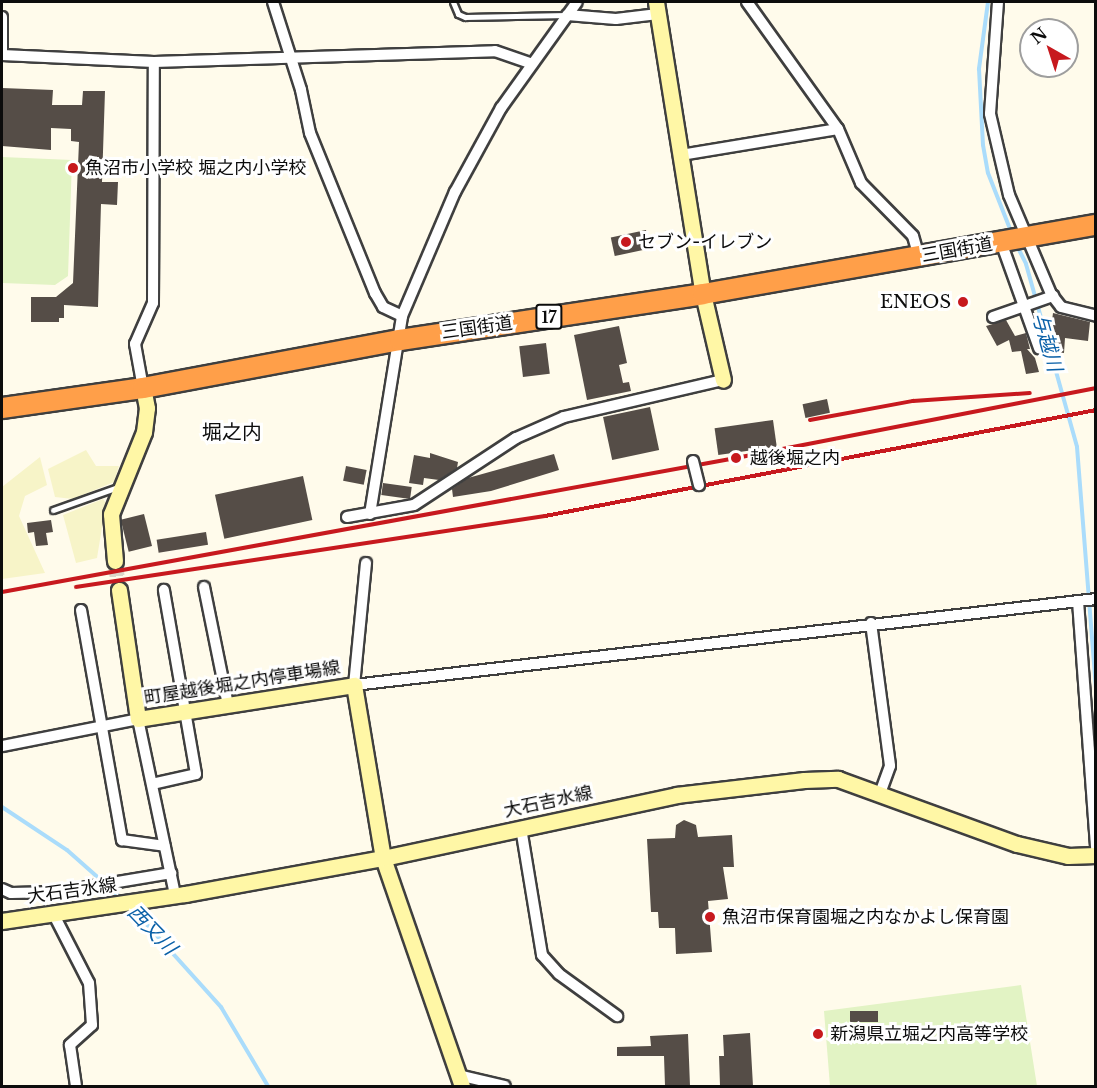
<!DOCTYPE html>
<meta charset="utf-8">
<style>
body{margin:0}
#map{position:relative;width:1097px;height:1088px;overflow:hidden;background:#fffbeb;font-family:"Libre Baskerville","Noto Sans JP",serif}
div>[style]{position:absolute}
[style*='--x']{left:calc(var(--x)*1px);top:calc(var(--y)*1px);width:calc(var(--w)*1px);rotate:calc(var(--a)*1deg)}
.farmland>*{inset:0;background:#f7f4c8}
.pitch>*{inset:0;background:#e2f3c4}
.stream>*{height:4px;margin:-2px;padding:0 2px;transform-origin:2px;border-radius:2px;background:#aadcfb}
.building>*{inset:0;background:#554d47;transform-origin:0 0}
.secondary-tunnel>*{height:15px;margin-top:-7.5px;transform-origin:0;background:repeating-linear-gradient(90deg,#dbd7ca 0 15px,transparent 0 23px)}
.roads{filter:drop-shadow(2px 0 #3f3f3f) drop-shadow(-2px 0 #3f3f3f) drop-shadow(0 2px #3f3f3f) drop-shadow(0 -2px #3f3f3f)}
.lane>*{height:5px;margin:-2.5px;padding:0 2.5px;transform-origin:2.5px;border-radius:2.5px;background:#fff}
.street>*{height:10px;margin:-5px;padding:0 5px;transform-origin:5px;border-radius:5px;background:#fff}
.secondary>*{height:15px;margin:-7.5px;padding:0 7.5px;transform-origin:7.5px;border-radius:7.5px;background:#fff7a6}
.highway>*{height:20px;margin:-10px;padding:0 10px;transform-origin:10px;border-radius:10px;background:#ff9f49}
.rail>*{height:4px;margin:-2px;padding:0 2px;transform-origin:2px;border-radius:2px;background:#c7191e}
.bridges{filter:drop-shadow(2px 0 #3f3f3f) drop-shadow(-2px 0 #3f3f3f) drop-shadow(0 2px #3f3f3f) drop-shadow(0 -2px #3f3f3f)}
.street-bridge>*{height:10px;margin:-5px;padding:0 5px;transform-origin:5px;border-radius:5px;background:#fff}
.dots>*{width:16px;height:16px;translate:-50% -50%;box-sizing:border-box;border:3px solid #fff;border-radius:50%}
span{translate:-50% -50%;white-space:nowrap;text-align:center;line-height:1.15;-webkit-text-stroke:6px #fff;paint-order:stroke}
.shield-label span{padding:2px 4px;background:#fff;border:2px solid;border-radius:4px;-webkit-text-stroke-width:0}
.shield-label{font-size:16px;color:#0c0c0c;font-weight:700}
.poi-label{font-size:18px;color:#0c0c0c}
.left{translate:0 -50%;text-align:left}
.right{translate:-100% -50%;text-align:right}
.street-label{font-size:18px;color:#0c0c0c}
.water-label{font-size:20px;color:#0b61a8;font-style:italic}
.neighbourhood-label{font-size:20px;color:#0c0c0c}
.frame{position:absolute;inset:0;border:3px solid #0c0c0c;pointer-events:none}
.north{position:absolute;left:1019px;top:18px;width:60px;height:60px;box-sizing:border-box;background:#fff;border:2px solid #9e9e9e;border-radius:50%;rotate:321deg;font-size:16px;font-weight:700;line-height:24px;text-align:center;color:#0c0c0c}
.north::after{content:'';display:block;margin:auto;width:21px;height:27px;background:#c7191e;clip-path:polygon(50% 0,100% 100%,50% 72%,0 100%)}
</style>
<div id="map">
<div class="farmland">
<div style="clip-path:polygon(86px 450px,96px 466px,119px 466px,114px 482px,73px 499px,55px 497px,48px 469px)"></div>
<div style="clip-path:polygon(40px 457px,47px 485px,25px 496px,19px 516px,45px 573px,2px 579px,2px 487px)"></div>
<div style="clip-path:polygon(103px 499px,106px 503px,97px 558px,76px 563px,63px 515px)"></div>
</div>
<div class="pitch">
<div style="clip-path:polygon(2px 157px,72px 160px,68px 276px,55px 285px,2px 283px)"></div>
<div style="clip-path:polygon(1021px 985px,1037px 1086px,830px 1086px,824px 1011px)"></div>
</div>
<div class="stream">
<div style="--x:988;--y:2;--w:68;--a:97.7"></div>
<div style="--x:979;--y:69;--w:76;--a:87"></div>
<div style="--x:983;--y:145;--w:28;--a:80"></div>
<div style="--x:988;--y:173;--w:66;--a:68.5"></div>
<div style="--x:1016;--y:244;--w:22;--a:63"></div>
<div style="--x:1026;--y:264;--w:190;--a:74.4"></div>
<div style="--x:1077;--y:447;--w:243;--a:85.5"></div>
<div style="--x:2;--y:807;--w:78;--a:33.5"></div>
<div style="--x:67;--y:850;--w:72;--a:41.6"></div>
<div style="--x:131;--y:907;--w:135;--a:48"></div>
<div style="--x:221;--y:1007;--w:92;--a:59.3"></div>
</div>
<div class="building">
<div style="clip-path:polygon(2px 88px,53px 90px,52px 105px,82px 105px,83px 91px,105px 91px,102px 182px,118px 182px,117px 205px,101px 204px,98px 307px,64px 305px,64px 318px,59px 318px,59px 322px,31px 322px,31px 297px,56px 297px,73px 283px,79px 142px,71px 141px,71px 129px,51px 128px,51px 150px,2px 146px)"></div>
<div style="left:646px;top:230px;width:19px;height:36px;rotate:78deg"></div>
<div style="clip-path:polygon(1053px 313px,1090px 322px,1088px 341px,1065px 338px,1064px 353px,1048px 351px)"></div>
<div style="clip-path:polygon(1006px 320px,1015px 336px,1026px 333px,1030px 349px,1027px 349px,1035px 358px,1039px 372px,1026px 374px,1021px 351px,1012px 352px,1009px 340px,997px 346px,986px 326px)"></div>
<div style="clip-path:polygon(619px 326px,627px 363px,619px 365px,623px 383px,629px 382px,631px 391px,587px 400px,574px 335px)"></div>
<div style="left:546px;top:343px;width:31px;height:27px;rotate:83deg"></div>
<div style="left:827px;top:399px;width:14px;height:25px;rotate:78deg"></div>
<div style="left:650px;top:407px;width:44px;height:48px;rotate:78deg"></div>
<div style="left:773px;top:420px;width:27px;height:59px;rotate:82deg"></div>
<div style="clip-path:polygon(430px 453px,458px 462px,457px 468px,439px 480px,424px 478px,423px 485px,409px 483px,414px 455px,430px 458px)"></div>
<div style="clip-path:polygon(554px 454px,559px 470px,491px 491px,453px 497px,452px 489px,468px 478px)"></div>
<div style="left:346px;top:466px;width:21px;height:15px;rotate:11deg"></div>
<div style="left:303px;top:476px;width:45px;height:90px;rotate:78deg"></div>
<div style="left:383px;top:483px;width:29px;height:12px;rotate:8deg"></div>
<div style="left:144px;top:514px;width:33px;height:24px;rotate:76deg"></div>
<div style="clip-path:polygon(51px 520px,53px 532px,46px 533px,48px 545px,36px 546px,34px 532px,28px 533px,27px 523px)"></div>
<div style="left:206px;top:532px;width:13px;height:50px;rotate:81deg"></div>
<div style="clip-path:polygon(684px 820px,696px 825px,698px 837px,732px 835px,734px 867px,723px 867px,728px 899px,708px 901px,712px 952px,676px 954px,675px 928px,659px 928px,658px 912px,651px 912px,647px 839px,675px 838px,676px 825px)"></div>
<div style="left:878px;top:1011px;width:11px;height:28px;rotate:90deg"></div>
<div style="clip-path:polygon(750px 1033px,753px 1086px,720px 1086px,719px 1056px,724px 1056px,723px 1035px)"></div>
<div style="clip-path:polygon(688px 1034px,690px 1086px,665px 1086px,664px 1056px,617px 1056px,617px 1047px,651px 1046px,650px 1036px)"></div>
</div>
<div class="secondary-tunnel">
<div style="--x:115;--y:561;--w:29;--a:82"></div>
</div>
<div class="roads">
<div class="lane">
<div style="--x:453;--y:2;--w:13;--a:67"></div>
<div style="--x:458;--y:14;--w:8;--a:23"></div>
<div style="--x:465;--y:17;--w:102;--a:-1.1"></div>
<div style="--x:53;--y:510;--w:69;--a:-19.5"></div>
</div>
<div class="street">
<div style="--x:273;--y:2;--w:92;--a:72.3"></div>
<div style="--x:301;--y:90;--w:44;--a:78.2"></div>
<div style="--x:310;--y:133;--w:173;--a:67.9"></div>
<div style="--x:375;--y:293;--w:16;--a:60"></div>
<div style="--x:383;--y:307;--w:21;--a:25"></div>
<div style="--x:747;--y:2;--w:156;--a:54.4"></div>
<div style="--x:838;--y:129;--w:59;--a:66.9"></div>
<div style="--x:861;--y:183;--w:74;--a:45.5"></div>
<div style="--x:913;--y:236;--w:22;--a:74"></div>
<div style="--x:998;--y:2;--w:112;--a:94.1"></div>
<div style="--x:990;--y:114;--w:83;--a:76.8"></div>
<div style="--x:1009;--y:195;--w:108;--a:67"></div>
<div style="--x:1051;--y:294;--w:16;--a:52"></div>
<div style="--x:1061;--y:307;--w:36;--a:14"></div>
<div style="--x:567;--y:15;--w:49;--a:4.7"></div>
<div style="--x:616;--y:19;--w:42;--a:-6.8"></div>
<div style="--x:2;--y:17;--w:38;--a:90"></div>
<div style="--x:2;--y:55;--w:152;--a:2.6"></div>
<div style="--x:154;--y:62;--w:341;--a:-1.8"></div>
<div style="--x:495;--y:51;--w:39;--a:19"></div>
<div style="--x:681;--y:155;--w:159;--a:-9.4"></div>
<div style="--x:1001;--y:242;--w:113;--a:70.3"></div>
<div style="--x:993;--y:317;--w:64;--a:-19.3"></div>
<div style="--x:143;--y:388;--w:45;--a:-100.3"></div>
<div style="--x:135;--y:344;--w:45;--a:-66.3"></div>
<div style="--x:153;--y:303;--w:241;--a:-89.8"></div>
<div style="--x:370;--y:514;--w:201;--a:-80.8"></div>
<div style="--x:402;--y:316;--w:135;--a:-66.9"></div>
<div style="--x:455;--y:192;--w:96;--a:-61.3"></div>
<div style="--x:501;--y:108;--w:130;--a:-54.4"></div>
<div style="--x:347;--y:517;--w:68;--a:-10.2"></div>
<div style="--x:414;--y:505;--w:122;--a:-33.3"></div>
<div style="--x:516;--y:438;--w:52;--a:-23.6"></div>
<div style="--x:564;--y:417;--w:163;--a:-13.1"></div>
<div style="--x:366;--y:563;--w:123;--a:95.6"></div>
<div style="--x:354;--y:685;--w:747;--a:-6.61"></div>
<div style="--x:204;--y:587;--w:120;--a:78.5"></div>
<div style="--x:1078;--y:601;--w:248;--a:85.8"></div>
<div style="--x:81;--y:610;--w:234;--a:79.9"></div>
<div style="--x:122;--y:840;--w:43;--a:7.9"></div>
<div style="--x:871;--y:623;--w:144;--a:82.4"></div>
<div style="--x:890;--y:766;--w:29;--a:110"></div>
<div style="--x:2;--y:746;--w:139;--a:-11.2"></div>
<div style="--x:138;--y:719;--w:180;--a:78.1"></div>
<div style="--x:152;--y:784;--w:45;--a:-12.8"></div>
<div style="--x:196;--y:774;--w:187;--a:-99.9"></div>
<div style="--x:521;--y:828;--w:129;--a:80.6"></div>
<div style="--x:542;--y:955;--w:25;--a:48"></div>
<div style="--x:559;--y:974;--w:72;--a:35.9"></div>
<div style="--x:2;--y:889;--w:10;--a:24"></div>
<div style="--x:11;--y:893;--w:47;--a:-1.2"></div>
<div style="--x:58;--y:892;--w:115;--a:-9.5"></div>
<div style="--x:54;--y:915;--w:76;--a:62.8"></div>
<div style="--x:89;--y:983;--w:42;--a:85.9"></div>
<div style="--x:92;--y:1025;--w:30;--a:138"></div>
<div style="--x:70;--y:1045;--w:41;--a:81.7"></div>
<div style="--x:458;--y:1075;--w:48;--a:13.2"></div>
</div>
<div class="secondary">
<div style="--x:656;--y:2;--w:296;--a:80.9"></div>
<div style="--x:703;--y:294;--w:88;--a:76.9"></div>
<div style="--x:115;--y:561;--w:47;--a:-94.9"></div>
<div style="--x:111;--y:514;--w:88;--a:-68.1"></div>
<div style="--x:144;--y:432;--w:24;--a:-83"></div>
<div style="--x:147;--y:408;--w:20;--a:-101"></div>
<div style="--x:119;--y:590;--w:130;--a:81.6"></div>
<div style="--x:138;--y:719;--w:219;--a:-8.9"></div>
<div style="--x:354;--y:685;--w:175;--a:80.5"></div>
<div style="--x:383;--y:858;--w:241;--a:70.9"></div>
<div style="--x:2;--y:921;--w:185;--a:-8.4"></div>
<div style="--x:185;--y:894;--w:201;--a:-10.3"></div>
<div style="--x:383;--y:858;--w:300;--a:-12.1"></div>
<div style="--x:676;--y:795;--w:129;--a:-6.7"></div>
<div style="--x:804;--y:780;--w:34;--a:-2"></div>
<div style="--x:838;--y:779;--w:190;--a:20"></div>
<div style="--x:1017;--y:844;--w:52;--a:13.2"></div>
<div style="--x:1068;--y:856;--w:28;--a:-2"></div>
</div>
<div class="highway">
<div style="--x:2;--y:408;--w:142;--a:-8.1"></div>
<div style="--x:143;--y:388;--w:261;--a:-10.6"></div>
<div style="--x:400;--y:340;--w:306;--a:-8.6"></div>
<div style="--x:703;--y:294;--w:399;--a:-10"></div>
</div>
</div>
<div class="rail">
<div style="--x:810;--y:420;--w:105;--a:-10.5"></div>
<div style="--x:913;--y:401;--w:117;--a:-3.9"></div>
<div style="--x:76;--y:587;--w:474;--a:-8.6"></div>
<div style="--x:545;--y:516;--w:561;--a:-10.89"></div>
<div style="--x:2;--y:592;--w:746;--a:-10.35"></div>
<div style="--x:736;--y:458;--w:367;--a:-11"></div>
</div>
<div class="bridges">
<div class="street-bridge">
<div style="--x:693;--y:461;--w:25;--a:76"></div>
</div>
</div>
<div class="dots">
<div style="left:73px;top:168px;background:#c7191e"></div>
<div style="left:626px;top:242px;background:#c7191e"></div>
<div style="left:963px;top:302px;background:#c7191e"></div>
<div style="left:736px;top:458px;background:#c7191e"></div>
<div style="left:710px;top:917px;background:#c7191e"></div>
<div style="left:818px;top:1034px;background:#c7191e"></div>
</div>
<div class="shield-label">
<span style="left:549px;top:317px">17</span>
</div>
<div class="poi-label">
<span class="left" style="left:85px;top:168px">魚沼市小学校 堀之内小学校</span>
<span class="left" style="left:638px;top:242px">セブン-イレブン</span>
<span class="right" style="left:951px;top:302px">ENEOS</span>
<span class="left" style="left:750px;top:458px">越後堀之内</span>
<span class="left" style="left:722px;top:917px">魚沼市保育園堀之内なかよし保育園</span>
<span class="left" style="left:830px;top:1034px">新潟県立堀之内高等学校</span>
</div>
<div class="street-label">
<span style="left:957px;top:250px;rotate:-10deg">三国街道</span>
<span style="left:477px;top:328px;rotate:-8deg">三国街道</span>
<span style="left:242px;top:683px;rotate:-9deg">町屋越後堀之内停車場線</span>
<span style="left:548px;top:802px;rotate:-12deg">大石吉水線</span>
<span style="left:72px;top:891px;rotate:-8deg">大石吉水線</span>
</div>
<div class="water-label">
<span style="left:1047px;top:342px;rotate:74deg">与越川</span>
<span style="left:152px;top:930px;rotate:46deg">西又川</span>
</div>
<div class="neighbourhood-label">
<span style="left:232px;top:432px">堀之内</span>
</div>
<div class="frame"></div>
<div class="north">N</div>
</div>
